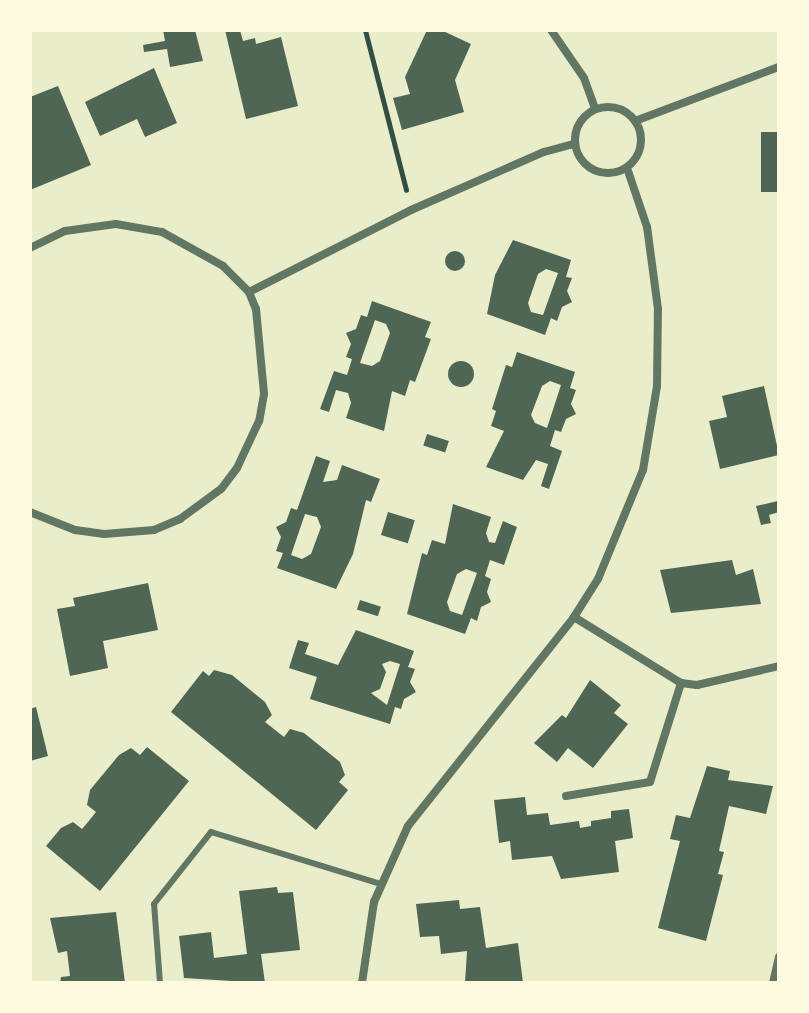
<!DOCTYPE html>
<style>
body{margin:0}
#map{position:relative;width:809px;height:1013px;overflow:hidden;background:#e9edc9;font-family:Helvetica,sans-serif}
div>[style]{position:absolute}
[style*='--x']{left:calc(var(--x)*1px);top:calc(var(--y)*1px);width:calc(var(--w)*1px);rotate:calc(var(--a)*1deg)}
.building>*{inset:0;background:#4f6655;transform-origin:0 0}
.round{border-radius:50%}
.path>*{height:5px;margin:-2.5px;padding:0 2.5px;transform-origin:2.5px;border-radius:2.5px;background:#344e41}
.service>*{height:6px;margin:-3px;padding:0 3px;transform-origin:3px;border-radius:3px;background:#617663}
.minor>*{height:8px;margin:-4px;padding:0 4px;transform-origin:4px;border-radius:4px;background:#617663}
.minor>.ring{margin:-4px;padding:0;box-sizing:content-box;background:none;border:8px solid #617663;border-radius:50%}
span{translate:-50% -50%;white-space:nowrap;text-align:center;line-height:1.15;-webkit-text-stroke:6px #fefae0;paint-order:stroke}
.frame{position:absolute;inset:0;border:32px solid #fefae0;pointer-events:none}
</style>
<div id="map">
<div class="building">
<div style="clip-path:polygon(163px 30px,195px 30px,203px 61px,170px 67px,167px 49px,144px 52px,143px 45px,165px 41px)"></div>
<div style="clip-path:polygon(225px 30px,240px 30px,243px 41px,255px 38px,256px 44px,281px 37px,298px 106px,246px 119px)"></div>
<div style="clip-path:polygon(427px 30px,441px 30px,471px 44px,455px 80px,464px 112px,402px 130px,393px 98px,410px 94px,405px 77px)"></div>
<div style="clip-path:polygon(154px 68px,177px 123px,145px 137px,137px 119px,100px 136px,85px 102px)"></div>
<div style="clip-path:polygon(58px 86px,91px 165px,30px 190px,30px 97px)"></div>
<div style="left:761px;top:132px;width:18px;height:60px"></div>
<div style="clip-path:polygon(evenodd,513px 240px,571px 260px,566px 277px,572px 278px,567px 291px,572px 302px,562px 307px,557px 321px,551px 318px,545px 335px,487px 314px,495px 275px,513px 240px,546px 269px,558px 273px,543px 315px,531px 312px,528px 303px,538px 274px,546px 269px)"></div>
<div class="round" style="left:445px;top:251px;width:20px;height:20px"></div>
<div style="clip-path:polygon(evenodd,372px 301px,431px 322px,425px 337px,431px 339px,415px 382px,410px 380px,405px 396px,392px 391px,384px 431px,346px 418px,351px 403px,348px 393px,336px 390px,329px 412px,320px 409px,334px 371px,347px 375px,352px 359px,346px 357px,351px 344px,346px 333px,356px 329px,361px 315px,367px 317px,372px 301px,375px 320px,386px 324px,390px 333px,380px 361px,372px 366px,360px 363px,375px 320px)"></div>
<div style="clip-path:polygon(evenodd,517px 352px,575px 372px,570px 388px,576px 390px,571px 404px,576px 414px,566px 419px,561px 432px,555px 430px,550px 446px,562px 451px,549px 489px,541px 486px,548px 464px,536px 460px,523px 480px,486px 467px,504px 431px,491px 426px,496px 411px,492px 409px,506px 365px,512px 367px,517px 352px,550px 381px,561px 385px,547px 428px,535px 423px,531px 415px,542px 386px,550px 381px)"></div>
<div class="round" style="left:448px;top:361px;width:26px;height:26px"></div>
<div style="clip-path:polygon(764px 386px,779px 455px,720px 469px,709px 421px,727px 417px,722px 396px)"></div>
<div style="left:427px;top:434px;width:23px;height:12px;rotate:18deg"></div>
<div style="clip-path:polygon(evenodd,316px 456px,330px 461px,323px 482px,337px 480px,342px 465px,380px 479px,371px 502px,366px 500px,353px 554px,336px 589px,277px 568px,283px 553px,276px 551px,281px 537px,276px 527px,286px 522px,291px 508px,297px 510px,316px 456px,305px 514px,317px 517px,321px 527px,311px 554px,302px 559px,291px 555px,305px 514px)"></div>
<div style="clip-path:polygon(778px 501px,779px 512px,769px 515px,771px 523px,761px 525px,756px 506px)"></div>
<div style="clip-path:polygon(evenodd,453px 504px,491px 517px,486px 533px,489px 542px,495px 543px,503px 521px,517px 527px,504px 565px,490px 560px,485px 576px,491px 579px,487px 592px,491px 602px,481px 607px,477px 621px,471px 618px,465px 634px,407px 614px,422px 553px,427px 555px,432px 540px,445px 544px,453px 504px,466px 569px,477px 573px,462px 615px,450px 611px,447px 602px,457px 574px,466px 569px)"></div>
<div style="left:388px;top:512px;width:28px;height:24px;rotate:17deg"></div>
<div style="clip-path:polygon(732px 560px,736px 575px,753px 569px,761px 604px,671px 613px,660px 570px)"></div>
<div style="clip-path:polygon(148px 583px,158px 630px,103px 641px,108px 668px,70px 676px,57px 609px,75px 606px,73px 598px)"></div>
<div style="left:360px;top:600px;width:22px;height:10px;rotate:18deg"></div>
<div style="clip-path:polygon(evenodd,356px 630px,414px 651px,408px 667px,415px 669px,410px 682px,416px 692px,404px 699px,401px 709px,395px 707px,390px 724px,310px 699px,317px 677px,289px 668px,298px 640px,309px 643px,305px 654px,338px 665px,356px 630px,390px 661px,400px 664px,387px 705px,371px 693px,380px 689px,386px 672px,382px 664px,390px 661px)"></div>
<div style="clip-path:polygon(214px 670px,232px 675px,265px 702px,272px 715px,265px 722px,284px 737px,290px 729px,304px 733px,340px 762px,345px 775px,339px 782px,348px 790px,316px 830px,171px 712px,203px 671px,209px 676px)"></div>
<div style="clip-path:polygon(590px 680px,621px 705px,614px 713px,628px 724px,593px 768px,568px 748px,557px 762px,534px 743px,562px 715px,566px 718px)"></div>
<div style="clip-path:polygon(36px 707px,48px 756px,30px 761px,30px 709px)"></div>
<div style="clip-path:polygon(147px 747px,189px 781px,100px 891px,46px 846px,61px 828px,73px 822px,82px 829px,88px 822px,96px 812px,87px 805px,90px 790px,119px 755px,131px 748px,140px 755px)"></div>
<div style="clip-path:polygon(707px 766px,730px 771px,728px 780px,773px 786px,766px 814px,729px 806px,719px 851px,724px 852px,718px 874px,723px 875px,706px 941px,658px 928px,680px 841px,670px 839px,676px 815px,690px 818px)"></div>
<div style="clip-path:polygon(525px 797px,527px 815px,548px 813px,550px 825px,579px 821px,580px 828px,591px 826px,591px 821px,611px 818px,611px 811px,629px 809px,633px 838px,615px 841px,619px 872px,561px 879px,552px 856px,512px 860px,510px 841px,499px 843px,494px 800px)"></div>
<div style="clip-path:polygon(277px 887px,278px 893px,293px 892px,300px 950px,261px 954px,265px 983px,184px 978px,179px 936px,211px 932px,214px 958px,247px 954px,239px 891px)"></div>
<div style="clip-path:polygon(459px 900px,460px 909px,480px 907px,486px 948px,518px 943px,523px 983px,465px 983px,467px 951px,441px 954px,439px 936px,420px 937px,416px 904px)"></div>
<div style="clip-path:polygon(116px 912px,125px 983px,60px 983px,61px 977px,70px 976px,67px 951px,58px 953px,50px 918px)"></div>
</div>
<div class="path">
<div style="--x:365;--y:30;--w:165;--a:75.6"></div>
</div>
<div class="service">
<div style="--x:160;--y:983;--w:79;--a:-94.3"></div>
<div style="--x:154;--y:904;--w:92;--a:-51.6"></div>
<div style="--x:211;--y:832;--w:178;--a:17"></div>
</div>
<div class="minor">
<div style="--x:551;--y:30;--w:58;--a:55.5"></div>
<div style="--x:584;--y:78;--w:33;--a:70"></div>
<div class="ring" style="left:575px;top:107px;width:58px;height:58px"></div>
<div style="--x:635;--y:121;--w:154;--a:-20.6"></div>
<div style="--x:30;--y:248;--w:39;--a:-26"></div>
<div style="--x:65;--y:231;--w:51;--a:-7.8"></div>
<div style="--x:116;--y:224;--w:47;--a:9.9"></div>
<div style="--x:162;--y:232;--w:70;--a:29.1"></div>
<div style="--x:223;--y:266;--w:37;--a:45"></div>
<div style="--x:249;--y:292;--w:18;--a:68"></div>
<div style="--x:256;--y:309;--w:85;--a:84.6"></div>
<div style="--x:264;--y:394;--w:27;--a:100"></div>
<div style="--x:259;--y:421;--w:52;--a:115.1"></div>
<div style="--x:237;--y:468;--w:26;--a:127"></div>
<div style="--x:221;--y:489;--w:51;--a:143.8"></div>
<div style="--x:180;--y:519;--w:28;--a:157"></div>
<div style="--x:154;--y:530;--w:50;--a:175.4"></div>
<div style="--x:104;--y:534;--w:29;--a:-172"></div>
<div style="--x:75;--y:530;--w:48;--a:-158.2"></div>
<div style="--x:249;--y:292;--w:182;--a:-26.8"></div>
<div style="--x:411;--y:210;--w:145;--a:-23.6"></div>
<div style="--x:544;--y:152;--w:31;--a:-15"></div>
<div style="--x:574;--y:617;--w:126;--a:31.7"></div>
<div style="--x:681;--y:683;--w:16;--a:7"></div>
<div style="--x:697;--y:685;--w:84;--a:-13"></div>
<div style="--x:566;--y:796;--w:85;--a:-9.5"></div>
<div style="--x:650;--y:782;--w:104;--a:-72.6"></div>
<div style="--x:362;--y:983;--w:82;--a:-81.6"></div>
<div style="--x:374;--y:902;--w:83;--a:-65.9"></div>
<div style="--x:408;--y:826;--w:267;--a:-51.5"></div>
<div style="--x:574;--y:617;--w:45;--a:-57.7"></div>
<div style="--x:598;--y:579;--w:118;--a:-67.6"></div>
<div style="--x:643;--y:470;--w:85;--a:-80.5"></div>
<div style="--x:657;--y:386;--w:77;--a:-89.3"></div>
<div style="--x:658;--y:309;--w:83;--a:-97.6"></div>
<div style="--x:647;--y:227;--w:62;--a:-108.7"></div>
<div style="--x:773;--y:983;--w:27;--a:-77"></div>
</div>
<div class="frame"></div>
</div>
